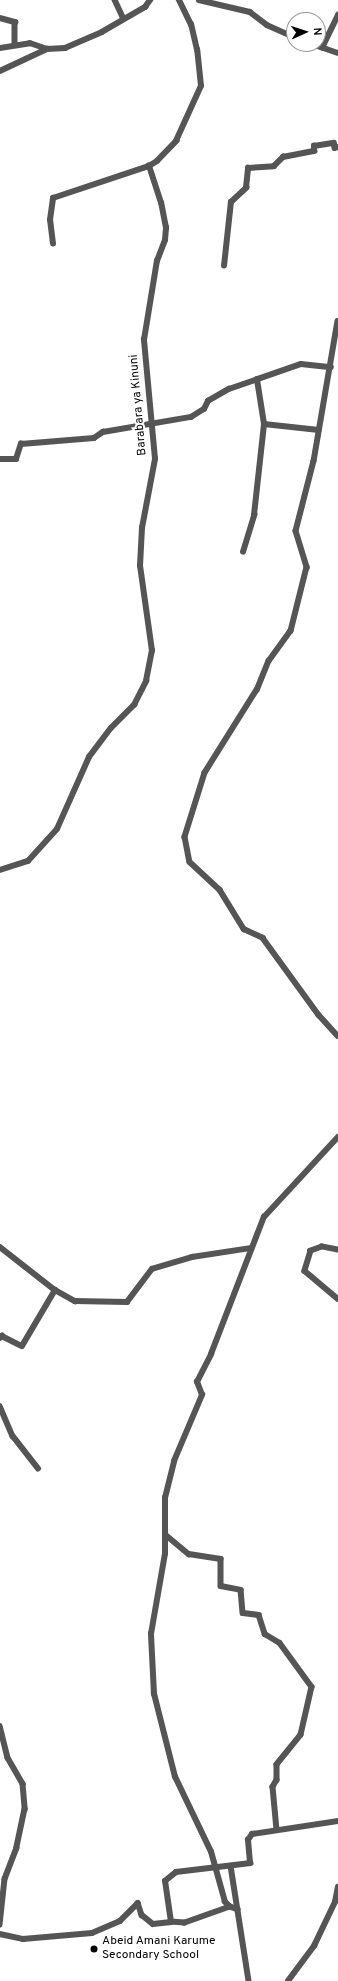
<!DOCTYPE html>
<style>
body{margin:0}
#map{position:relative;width:338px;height:1981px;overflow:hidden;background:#fff;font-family:Overpass,sans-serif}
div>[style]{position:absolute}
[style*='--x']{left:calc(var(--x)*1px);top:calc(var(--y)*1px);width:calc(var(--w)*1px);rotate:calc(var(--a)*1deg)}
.street>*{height:5.5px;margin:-2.75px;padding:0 2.75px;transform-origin:2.75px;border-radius:2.75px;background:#555}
.dots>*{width:11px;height:11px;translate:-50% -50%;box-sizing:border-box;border:2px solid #fff;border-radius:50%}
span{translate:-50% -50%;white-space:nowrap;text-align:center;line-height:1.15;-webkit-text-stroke:4px #fff;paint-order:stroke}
.street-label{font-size:12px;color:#000}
.poi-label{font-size:12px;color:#000}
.left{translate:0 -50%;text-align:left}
.north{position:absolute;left:286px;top:12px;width:40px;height:40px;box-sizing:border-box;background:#fff;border:1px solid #999;border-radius:50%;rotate:87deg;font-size:11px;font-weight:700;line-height:16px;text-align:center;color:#000}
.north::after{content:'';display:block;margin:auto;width:14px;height:18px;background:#000;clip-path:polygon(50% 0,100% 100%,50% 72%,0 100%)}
</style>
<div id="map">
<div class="street">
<div style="--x:115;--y:0;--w:19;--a:65"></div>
<div style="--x:199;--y:0;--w:52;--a:13.2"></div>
<div style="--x:250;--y:12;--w:21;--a:37"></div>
<div style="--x:267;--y:25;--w:30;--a:24"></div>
<div style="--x:0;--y:18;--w:16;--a:15"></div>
<div style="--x:15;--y:22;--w:22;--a:90"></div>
<div style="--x:312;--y:44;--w:28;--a:19"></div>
<div style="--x:0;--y:48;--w:30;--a:-9"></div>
<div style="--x:30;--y:43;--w:18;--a:19"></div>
<div style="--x:47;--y:49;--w:18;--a:-3"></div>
<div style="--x:65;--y:48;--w:40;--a:-23.4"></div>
<div style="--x:102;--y:32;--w:50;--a:-30.2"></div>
<div style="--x:145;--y:7;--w:9;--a:-54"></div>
<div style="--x:322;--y:48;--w:37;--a:-64"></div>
<div style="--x:0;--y:71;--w:52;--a:-25.1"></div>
<div style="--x:53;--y:244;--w:24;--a:-97"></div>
<div style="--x:50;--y:220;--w:22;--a:-82"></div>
<div style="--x:53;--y:198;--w:101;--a:-18.4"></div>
<div style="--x:149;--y:166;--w:9;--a:-32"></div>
<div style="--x:157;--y:161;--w:28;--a:-46"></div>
<div style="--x:176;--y:141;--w:60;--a:-65.6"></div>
<div style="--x:201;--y:86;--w:36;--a:-96"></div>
<div style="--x:197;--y:50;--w:26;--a:-103"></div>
<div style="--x:191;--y:25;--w:28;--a:-116"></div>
<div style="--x:224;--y:266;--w:64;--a:-83.8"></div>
<div style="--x:231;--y:202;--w:21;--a:-43"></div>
<div style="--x:246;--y:188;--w:20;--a:-84"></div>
<div style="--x:248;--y:168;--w:26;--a:-4"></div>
<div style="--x:274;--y:166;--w:13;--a:-45"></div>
<div style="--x:283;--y:157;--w:32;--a:-11"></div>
<div style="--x:314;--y:151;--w:5;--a:-90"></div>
<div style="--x:314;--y:146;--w:20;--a:-9"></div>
<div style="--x:334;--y:143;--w:5;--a:79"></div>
<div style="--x:335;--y:148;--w:3;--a:-18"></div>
<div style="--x:338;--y:321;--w:142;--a:99.7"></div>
<div style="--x:314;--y:461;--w:72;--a:104.4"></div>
<div style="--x:296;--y:531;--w:38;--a:73"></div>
<div style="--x:307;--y:567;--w:66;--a:104"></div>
<div style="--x:291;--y:631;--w:37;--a:126"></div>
<div style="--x:269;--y:661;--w:31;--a:112"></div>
<div style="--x:257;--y:690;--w:98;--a:122.1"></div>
<div style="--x:205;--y:773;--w:67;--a:107.4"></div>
<div style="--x:185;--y:837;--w:25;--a:79"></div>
<div style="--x:190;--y:862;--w:41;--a:43"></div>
<div style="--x:220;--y:890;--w:46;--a:58.4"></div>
<div style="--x:244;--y:929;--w:21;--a:25"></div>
<div style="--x:263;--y:938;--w:95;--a:54"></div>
<div style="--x:319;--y:1015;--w:28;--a:48"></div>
<div style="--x:264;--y:424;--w:55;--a:6.2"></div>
<div style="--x:0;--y:459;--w:16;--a:0"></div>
<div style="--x:16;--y:459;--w:16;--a:-72"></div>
<div style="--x:21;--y:444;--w:73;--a:-4.7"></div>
<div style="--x:94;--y:438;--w:11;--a:-34"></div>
<div style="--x:103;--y:432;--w:89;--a:-9.7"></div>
<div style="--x:191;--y:417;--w:15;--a:-32"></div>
<div style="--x:204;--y:409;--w:9;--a:-63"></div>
<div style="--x:208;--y:401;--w:24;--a:-30"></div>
<div style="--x:229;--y:389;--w:76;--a:-19.1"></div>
<div style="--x:301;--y:364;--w:30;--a:6"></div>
<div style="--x:243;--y:552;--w:39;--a:-73"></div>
<div style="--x:254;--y:515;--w:92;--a:-83.7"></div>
<div style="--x:264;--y:424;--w:45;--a:-99"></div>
<div style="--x:0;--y:870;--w:29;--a:-18"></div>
<div style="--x:28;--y:861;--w:43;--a:-47.8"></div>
<div style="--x:57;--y:829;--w:79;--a:-66"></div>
<div style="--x:89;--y:757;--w:36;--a:-53"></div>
<div style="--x:111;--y:728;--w:33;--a:-45"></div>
<div style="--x:134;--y:705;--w:27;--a:-63"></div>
<div style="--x:146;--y:681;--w:31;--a:-79"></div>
<div style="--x:152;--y:651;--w:86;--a:-98"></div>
<div style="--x:140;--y:566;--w:38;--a:-87"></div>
<div style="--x:142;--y:528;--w:70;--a:-79.3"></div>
<div style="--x:155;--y:459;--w:120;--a:-95.3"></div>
<div style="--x:144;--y:340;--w:80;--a:-80.7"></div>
<div style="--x:157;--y:261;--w:22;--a:-69"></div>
<div style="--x:165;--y:240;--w:12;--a:-85"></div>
<div style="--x:166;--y:228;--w:25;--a:-101"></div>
<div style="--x:161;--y:203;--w:39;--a:-108"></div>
<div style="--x:0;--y:1247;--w:70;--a:38"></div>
<div style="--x:55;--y:1290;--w:23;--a:29"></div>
<div style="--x:75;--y:1301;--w:52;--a:1.1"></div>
<div style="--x:127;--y:1302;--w:41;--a:-52.9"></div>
<div style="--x:152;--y:1269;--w:42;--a:-16.7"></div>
<div style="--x:192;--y:1257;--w:60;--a:-8.7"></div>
<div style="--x:338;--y:1250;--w:16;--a:-169"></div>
<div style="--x:322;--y:1247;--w:12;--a:160"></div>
<div style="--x:311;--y:1251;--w:21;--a:107"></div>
<div style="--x:305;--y:1271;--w:43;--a:40.3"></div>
<div style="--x:0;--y:1338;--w:3;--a:-45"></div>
<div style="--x:2;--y:1336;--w:22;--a:27"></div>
<div style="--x:22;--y:1346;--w:65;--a:-59.5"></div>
<div style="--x:0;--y:1406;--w:33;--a:67"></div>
<div style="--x:13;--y:1436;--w:41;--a:52"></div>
<div style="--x:166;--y:1535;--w:30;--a:40"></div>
<div style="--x:189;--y:1554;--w:32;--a:9"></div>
<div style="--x:221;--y:1559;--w:27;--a:90"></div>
<div style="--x:221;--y:1586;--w:20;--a:11"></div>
<div style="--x:241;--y:1590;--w:23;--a:85"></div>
<div style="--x:243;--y:1613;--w:16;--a:7"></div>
<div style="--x:259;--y:1615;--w:20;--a:72"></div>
<div style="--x:265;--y:1634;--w:17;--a:31"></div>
<div style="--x:280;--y:1643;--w:54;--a:54"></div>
<div style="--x:312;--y:1687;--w:49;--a:102.9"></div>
<div style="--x:301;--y:1735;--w:38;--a:129"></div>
<div style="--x:277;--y:1765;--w:15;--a:90"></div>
<div style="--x:277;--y:1780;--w:8;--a:120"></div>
<div style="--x:273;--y:1787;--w:43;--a:84.7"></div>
<div style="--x:0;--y:1726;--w:33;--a:76"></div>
<div style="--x:8;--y:1758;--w:30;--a:60"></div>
<div style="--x:23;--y:1784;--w:25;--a:85"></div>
<div style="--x:25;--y:1809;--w:40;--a:102"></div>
<div style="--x:17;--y:1848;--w:33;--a:111"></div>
<div style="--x:5;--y:1879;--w:46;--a:96.2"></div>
<div style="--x:231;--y:1866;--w:116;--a:81.1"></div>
<div style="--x:230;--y:1907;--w:48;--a:160.4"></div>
<div style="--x:185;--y:1923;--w:14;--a:-176"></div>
<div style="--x:171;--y:1922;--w:41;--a:-98.3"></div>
<div style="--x:165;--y:1881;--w:14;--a:-39"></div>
<div style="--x:176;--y:1872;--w:75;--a:-6.9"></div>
<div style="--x:250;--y:1863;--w:23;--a:-95"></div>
<div style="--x:248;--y:1840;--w:7;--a:-56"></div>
<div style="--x:252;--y:1834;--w:87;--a:-8.6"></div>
<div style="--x:238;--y:1910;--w:9;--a:-159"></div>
<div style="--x:230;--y:1907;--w:7;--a:-135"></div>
<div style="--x:225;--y:1902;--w:52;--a:-105.6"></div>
<div style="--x:211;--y:1852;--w:83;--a:-115.6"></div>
<div style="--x:175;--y:1777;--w:86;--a:-104.2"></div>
<div style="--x:154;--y:1694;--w:60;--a:-92.9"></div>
<div style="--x:151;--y:1634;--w:81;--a:-80.1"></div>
<div style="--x:165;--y:1554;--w:56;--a:-90"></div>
<div style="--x:165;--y:1498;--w:38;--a:-76"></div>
<div style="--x:174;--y:1461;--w:72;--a:-67"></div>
<div style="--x:202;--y:1395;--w:14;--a:-111"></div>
<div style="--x:197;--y:1382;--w:31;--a:-63"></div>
<div style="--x:211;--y:1354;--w:147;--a:-68.9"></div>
<div style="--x:264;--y:1217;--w:109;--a:-47.2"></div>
<div style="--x:0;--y:1934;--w:24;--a:12"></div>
<div style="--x:23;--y:1939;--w:69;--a:-5"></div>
<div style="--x:92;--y:1933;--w:30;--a:-23"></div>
<div style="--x:120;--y:1921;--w:25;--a:-45"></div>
<div style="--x:138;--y:1903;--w:13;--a:72"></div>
<div style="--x:142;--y:1915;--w:14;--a:39"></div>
<div style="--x:153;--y:1924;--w:18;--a:-6"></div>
<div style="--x:288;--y:1981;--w:44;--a:-53.4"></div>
<div style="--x:314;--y:1946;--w:49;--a:-64.5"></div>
<div style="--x:335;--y:1902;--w:15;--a:-79"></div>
</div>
<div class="dots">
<div style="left:94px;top:1949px;background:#000"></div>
</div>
<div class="street-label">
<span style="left:139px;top:405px;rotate:-95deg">Barabara ya Kinuni</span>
</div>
<div class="poi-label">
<span class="left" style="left:102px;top:1949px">Abeid Amani Karume<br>Secondary School</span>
</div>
<div class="north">N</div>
</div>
